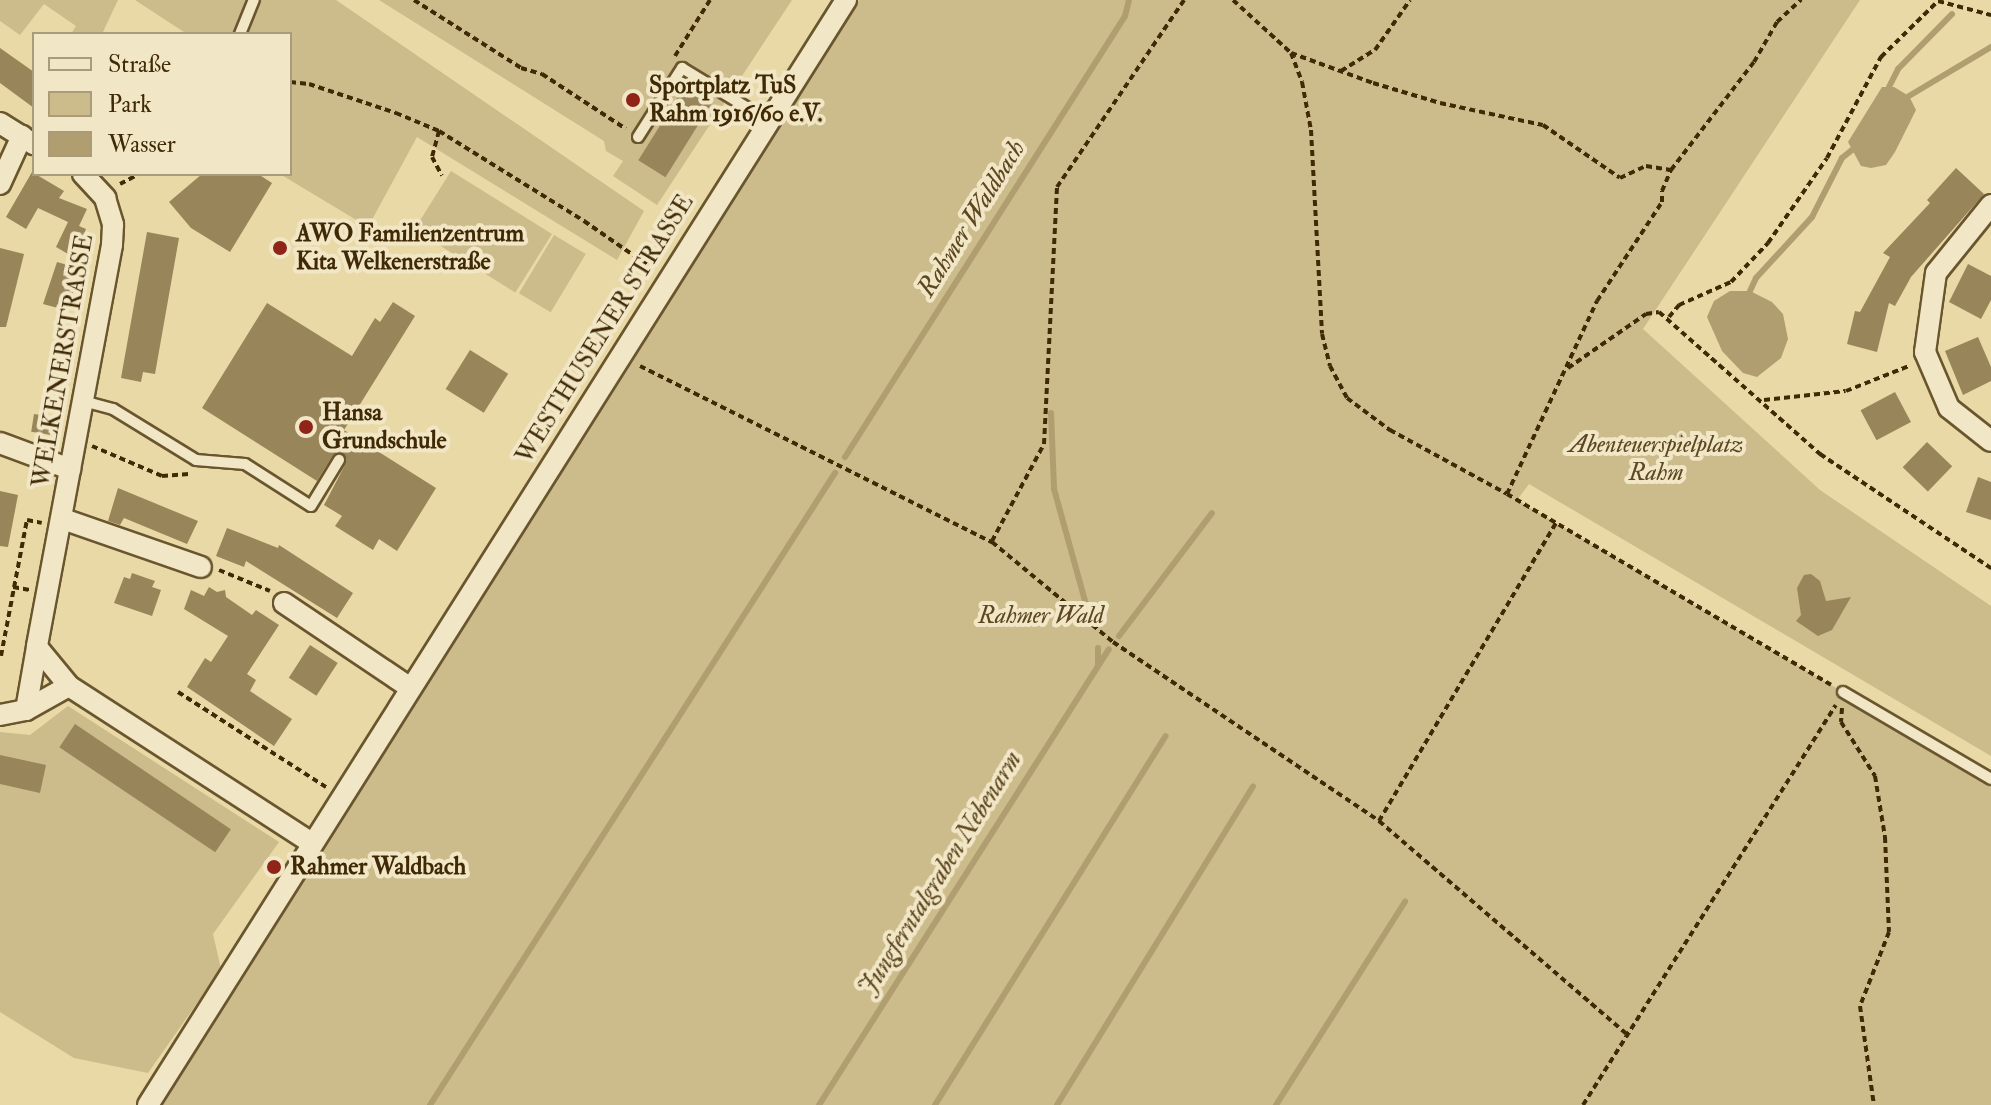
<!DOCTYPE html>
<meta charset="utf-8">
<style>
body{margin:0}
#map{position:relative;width:1991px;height:1105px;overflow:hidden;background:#e9d9a6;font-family:"IM FELL Double Pica",serif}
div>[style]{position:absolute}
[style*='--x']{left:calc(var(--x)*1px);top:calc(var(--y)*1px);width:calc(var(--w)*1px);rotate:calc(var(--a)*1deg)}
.green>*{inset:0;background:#ccbb8b;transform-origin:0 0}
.water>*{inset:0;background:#b09e70}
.stream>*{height:6px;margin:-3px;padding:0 3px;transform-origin:3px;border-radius:3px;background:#b09e70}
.building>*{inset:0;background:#988559;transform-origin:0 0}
.path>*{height:4px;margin-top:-2px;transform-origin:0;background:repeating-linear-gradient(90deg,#402a06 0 6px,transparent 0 10px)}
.roads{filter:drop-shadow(2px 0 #6a562e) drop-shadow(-2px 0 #6a562e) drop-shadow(0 2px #6a562e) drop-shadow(0 -2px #6a562e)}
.lane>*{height:10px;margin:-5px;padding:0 5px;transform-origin:5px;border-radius:5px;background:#f1e6c5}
.street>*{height:20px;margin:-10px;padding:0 10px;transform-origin:10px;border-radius:10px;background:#f1e6c5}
.dots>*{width:22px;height:22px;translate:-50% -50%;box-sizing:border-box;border:4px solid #f1e6c5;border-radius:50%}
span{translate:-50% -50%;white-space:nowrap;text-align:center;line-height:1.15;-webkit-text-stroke:8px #f1e6c5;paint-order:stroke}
.poi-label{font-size:24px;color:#402a06;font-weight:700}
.left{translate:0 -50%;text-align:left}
.street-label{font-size:24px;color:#402a06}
.park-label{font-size:24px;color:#5c4721;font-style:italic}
.water-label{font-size:26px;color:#5c4720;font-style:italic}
.legend{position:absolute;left:32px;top:32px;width:260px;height:144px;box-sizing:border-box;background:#f1e6c5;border:2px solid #aa9b79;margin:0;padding:10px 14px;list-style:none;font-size:24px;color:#402a06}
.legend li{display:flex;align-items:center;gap:16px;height:40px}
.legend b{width:40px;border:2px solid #aa9b79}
</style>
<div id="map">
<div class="green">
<div style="clip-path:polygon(0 0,118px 0,102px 34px,71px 34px,76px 26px,44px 4px,20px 35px,0 21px)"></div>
<div style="clip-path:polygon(135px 0,336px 0,644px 211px,617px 260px,417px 137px,368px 227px,280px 174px,290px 174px,290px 34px,187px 34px)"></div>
<div style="clip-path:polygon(379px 0,792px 0,657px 205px,613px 176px,623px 161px,606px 151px,604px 141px)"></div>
<div style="clip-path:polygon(859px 0,1860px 0,1643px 329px,1820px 490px,1991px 606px,1991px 756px,1529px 484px,1517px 500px,1843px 692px,1991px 787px,1991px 1105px,155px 1105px,626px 359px)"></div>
<div style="left:451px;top:171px;width:119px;height:69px;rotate:32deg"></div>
<div style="left:554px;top:235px;width:37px;height:68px;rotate:31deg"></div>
<div style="clip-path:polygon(68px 706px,279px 842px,213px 934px,221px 969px,148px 1073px,74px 1058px,0 1012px,0 732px,30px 735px)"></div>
</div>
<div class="water">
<div style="clip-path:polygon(1882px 87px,1894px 87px,1909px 96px,1916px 110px,1895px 152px,1886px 165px,1871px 168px,1861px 166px,1848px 142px)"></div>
<div style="clip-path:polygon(1730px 291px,1750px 291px,1772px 302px,1783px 314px,1788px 339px,1781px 358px,1757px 377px,1743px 373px,1722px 351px,1707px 317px,1714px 301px)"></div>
</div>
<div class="stream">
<div style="--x:1889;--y:87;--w:20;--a:-63"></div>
<div style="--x:1898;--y:69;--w:77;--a:-45.5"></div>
<div style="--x:1909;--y:96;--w:96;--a:-30.9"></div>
<div style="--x:1750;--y:291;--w:14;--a:-65"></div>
<div style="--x:1756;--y:278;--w:83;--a:-47.4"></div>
<div style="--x:1812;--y:217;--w:66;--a:-63"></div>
<div style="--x:1842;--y:158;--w:13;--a:-39"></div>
<div style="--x:1051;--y:413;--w:76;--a:87.7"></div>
<div style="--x:1054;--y:489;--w:131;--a:74.5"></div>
<div style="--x:845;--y:457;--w:522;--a:-57.59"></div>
<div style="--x:1125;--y:16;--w:16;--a:-76"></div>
<div style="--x:1119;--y:636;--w:154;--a:-52.9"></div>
<div style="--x:1098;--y:664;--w:16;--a:-90"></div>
<div style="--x:430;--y:1105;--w:751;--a:-57.35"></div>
<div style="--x:819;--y:1105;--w:540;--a:-57.55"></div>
<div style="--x:935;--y:1105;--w:435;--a:-58"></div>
<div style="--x:1057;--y:1105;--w:374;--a:-58.4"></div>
<div style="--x:1276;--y:1105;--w:241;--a:-57.6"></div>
</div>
<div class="building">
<div style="clip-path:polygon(0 48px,34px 72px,34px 108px,0 83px)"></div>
<div style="left:686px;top:84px;width:32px;height:90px;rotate:32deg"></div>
<div style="clip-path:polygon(1956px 168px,1984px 194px,1911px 277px,1895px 306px,1889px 303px,1877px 352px,1847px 344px,1855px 311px,1860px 312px,1890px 257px,1883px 253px,1930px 203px,1927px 200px)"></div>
<div style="clip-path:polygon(32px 172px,64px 191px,59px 198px,87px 209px,79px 226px,86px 229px,75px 258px,56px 247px,68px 222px,38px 208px,26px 229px,6px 217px)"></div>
<div style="clip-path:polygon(202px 174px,258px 174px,272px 183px,230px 252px,191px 228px,169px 202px)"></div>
<div style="clip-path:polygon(147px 232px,179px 238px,155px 374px,143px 372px,141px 382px,121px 378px)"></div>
<div style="clip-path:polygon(0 248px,24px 254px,6px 327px,0 327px)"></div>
<div style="clip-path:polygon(57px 262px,78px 268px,69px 311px,43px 304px)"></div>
<div style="clip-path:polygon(1968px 264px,1991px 276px,1991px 300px,1981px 319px,1949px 302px)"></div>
<div style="clip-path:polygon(393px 302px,415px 316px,344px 430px,436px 488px,397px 551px,379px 539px,373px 550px,335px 526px,342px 516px,324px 505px,346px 463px,344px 454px,333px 455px,317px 481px,202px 408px,267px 303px,352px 356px,375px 318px,380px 322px)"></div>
<div style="clip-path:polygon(1978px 337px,1991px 367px,1991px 381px,1963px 395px,1945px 351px)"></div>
<div style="left:470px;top:350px;width:45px;height:46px;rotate:32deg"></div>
<div style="left:1895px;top:392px;width:34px;height:39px;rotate:62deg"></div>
<div style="left:34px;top:414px;width:19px;height:18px;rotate:9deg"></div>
<div style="left:1927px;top:442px;width:35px;height:35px;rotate:44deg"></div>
<div style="clip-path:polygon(1978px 477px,1991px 482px,1991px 520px,1966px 512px)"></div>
<div style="clip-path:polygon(118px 488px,198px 521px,187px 544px,124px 518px,120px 525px,108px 521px)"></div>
<div style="clip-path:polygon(0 491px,18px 495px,8px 547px,0 546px)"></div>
<div style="clip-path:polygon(227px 528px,278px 548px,279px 545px,353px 593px,337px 618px,246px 561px,244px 567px,216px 556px)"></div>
<div style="clip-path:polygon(132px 573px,155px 581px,152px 587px,161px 590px,152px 616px,114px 603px,124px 577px,130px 579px)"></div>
<div style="clip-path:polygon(1811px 574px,1820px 581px,1826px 601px,1851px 597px,1832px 630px,1818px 636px,1796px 621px,1801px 615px,1797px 588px,1804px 575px)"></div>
<div style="clip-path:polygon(209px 587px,217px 592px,225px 590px,226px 597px,252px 615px,256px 610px,279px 625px,247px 674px,256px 680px,250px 691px,292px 719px,274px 746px,187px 687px,205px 658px,211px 662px,228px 636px,184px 609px,191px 590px,204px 596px)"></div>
<div style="left:310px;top:645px;width:33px;height:39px;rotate:33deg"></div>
<div style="left:75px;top:724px;width:188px;height:28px;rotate:34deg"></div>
<div style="clip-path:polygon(0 755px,46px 765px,40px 793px,0 784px)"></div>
</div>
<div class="path">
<div style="--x:414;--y:0;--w:127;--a:32.4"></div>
<div style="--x:521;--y:68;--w:22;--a:16"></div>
<div style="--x:542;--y:74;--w:100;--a:33.2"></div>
<div style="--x:1233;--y:0;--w:79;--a:42.4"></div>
<div style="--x:1291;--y:53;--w:31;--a:69"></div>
<div style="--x:1302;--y:82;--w:49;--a:79.4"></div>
<div style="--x:1311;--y:130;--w:204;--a:86.9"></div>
<div style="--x:1322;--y:334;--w:33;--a:76"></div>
<div style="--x:1330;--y:366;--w:36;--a:62"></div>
<div style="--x:1347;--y:398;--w:54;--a:36.7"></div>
<div style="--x:1390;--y:430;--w:133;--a:28.7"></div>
<div style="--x:1507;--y:494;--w:376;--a:30.5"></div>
<div style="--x:1938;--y:1;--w:55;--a:14.8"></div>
<div style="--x:1291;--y:53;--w:87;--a:20.1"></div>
<div style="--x:1373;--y:83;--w:70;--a:16.6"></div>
<div style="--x:1440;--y:103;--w:105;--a:12.1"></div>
<div style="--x:1543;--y:125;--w:93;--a:34.5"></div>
<div style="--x:1620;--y:178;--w:29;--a:-25"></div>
<div style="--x:1646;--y:166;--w:25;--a:9"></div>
<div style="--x:675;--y:56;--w:66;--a:-58"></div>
<div style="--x:1341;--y:71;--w:40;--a:-32"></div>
<div style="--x:1375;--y:50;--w:61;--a:-55"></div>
<div style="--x:290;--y:82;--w:19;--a:6"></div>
<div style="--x:309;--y:84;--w:92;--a:18.4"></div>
<div style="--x:396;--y:113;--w:47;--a:22.7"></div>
<div style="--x:439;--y:131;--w:171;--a:31.8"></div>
<div style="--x:584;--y:221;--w:83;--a:34.7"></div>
<div style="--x:439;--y:131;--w:27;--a:105"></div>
<div style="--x:432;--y:157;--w:21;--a:62"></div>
<div style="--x:120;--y:184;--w:21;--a:-28"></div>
<div style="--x:1669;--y:317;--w:16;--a:-50"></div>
<div style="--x:1679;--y:305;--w:57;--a:-23.9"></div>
<div style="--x:1731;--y:282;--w:54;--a:-46.5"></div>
<div style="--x:1768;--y:243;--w:103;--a:-55.2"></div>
<div style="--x:1827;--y:158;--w:115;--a:-61.9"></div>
<div style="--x:1881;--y:57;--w:81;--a:-44.5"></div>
<div style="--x:640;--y:366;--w:394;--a:26.6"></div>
<div style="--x:992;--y:542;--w:157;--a:39.6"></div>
<div style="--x:1113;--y:642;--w:321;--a:33.9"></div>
<div style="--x:1379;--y:821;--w:327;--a:40.7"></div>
<div style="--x:1568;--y:368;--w:95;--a:-34.7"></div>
<div style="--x:1646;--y:314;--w:13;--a:-9"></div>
<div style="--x:1659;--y:312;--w:215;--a:41.4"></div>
<div style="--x:1820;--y:454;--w:206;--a:33.7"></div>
<div style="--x:1764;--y:400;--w:82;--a:-6.3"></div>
<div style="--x:1846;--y:391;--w:68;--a:-21.6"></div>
<div style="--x:92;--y:446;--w:76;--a:23.2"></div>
<div style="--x:162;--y:476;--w:27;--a:-4"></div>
<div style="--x:1507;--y:494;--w:213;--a:-65"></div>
<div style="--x:1597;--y:301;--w:118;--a:-56.7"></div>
<div style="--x:1662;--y:202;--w:11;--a:-90"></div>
<div style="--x:1662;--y:191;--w:23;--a:-67"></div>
<div style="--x:1671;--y:170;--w:136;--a:-52.5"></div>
<div style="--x:1754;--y:62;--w:46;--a:-60.1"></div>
<div style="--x:1777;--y:22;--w:33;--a:-43"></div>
<div style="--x:992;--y:541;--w:110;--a:-61.8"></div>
<div style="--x:1044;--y:444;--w:257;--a:-87.1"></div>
<div style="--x:1057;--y:187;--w:226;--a:-55.8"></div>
<div style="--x:219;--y:570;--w:55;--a:22.4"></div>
<div style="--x:13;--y:587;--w:17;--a:10"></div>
<div style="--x:1;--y:656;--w:138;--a:-79.2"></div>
<div style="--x:27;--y:520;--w:15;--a:11"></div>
<div style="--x:178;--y:692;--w:176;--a:32.7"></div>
<div style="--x:1842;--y:708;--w:14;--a:94"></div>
<div style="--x:1841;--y:722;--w:64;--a:57.8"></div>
<div style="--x:1875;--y:776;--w:62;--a:80.7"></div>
<div style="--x:1885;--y:837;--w:95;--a:87.6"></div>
<div style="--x:1889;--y:932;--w:79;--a:111.4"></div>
<div style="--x:1860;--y:1006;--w:100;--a:82"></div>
<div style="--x:1379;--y:821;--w:347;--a:-59.3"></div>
<div style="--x:1583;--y:1105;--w:473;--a:-57.7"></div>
</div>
<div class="roads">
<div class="lane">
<div style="--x:240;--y:34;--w:37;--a:-68"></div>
<div style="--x:638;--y:137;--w:82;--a:-57.5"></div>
<div style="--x:682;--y:68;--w:102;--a:31.3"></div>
<div style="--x:83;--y:401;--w:31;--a:15"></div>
<div style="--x:113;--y:409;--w:97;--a:31.6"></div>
<div style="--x:196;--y:460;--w:49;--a:4.7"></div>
<div style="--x:245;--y:464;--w:78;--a:32.5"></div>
<div style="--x:311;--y:506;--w:54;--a:-58.7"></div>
<div style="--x:1843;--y:692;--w:172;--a:30.4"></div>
</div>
<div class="street">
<div style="--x:0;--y:123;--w:40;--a:32"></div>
<div style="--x:83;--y:174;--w:33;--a:47"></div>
<div style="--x:105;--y:198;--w:28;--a:73"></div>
<div style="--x:113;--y:225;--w:20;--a:93"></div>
<div style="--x:112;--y:245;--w:409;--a:100.6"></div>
<div style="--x:37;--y:647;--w:50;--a:50.6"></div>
<div style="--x:69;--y:686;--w:289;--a:32.9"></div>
<div style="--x:0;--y:184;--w:53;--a:-65.4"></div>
<div style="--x:1991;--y:205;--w:87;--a:129"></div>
<div style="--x:1936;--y:273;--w:80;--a:97.9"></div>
<div style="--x:1925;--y:352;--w:61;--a:66.8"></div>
<div style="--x:1949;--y:408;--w:53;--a:38.2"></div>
<div style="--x:0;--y:443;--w:75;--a:20.4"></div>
<div style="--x:63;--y:519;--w:146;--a:19.2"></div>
<div style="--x:284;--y:603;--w:151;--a:33.9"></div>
<div style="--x:26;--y:710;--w:64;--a:-80.1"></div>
<div style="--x:0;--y:715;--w:26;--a:-11"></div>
<div style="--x:26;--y:710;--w:49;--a:-29.2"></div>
<div style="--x:148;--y:1105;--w:1307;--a:-57.72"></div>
</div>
</div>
<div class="dots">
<div style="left:633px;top:100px;background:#8f2418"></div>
<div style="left:280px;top:248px;background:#8f2418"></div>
<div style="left:306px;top:427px;background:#8f2418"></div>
<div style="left:274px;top:867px;background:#8f2418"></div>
</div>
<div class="poi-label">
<span class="left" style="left:649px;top:100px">Sportplatz TuS<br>Rahm 1916/60 e.V.</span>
<span class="left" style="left:296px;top:248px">AWO Familienzentrum<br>Kita Welkenerstraße</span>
<span class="left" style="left:322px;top:427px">Hansa<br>Grundschule</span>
<span class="left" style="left:290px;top:867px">Rahmer Waldbach</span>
</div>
<div class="street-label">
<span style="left:605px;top:329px;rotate:-58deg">WESTHUSENER STRASSE</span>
<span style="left:63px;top:361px;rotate:-80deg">WELKENERSTRASSE</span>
</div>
<div class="park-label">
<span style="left:1656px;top:459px">Abenteuerspielplatz<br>Rahm</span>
<span style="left:1041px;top:616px">Rahmer Wald</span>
</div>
<div class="water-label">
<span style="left:972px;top:219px;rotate:-58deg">Rahmer Waldbach</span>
<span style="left:941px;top:874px;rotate:-58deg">Jungferntalgraben Nebenarm</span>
</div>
<ul class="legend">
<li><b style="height:10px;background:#f1e6c5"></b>Straße</li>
<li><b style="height:22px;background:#ccbb8b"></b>Park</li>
<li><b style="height:22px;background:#b09e70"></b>Wasser</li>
</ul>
</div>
